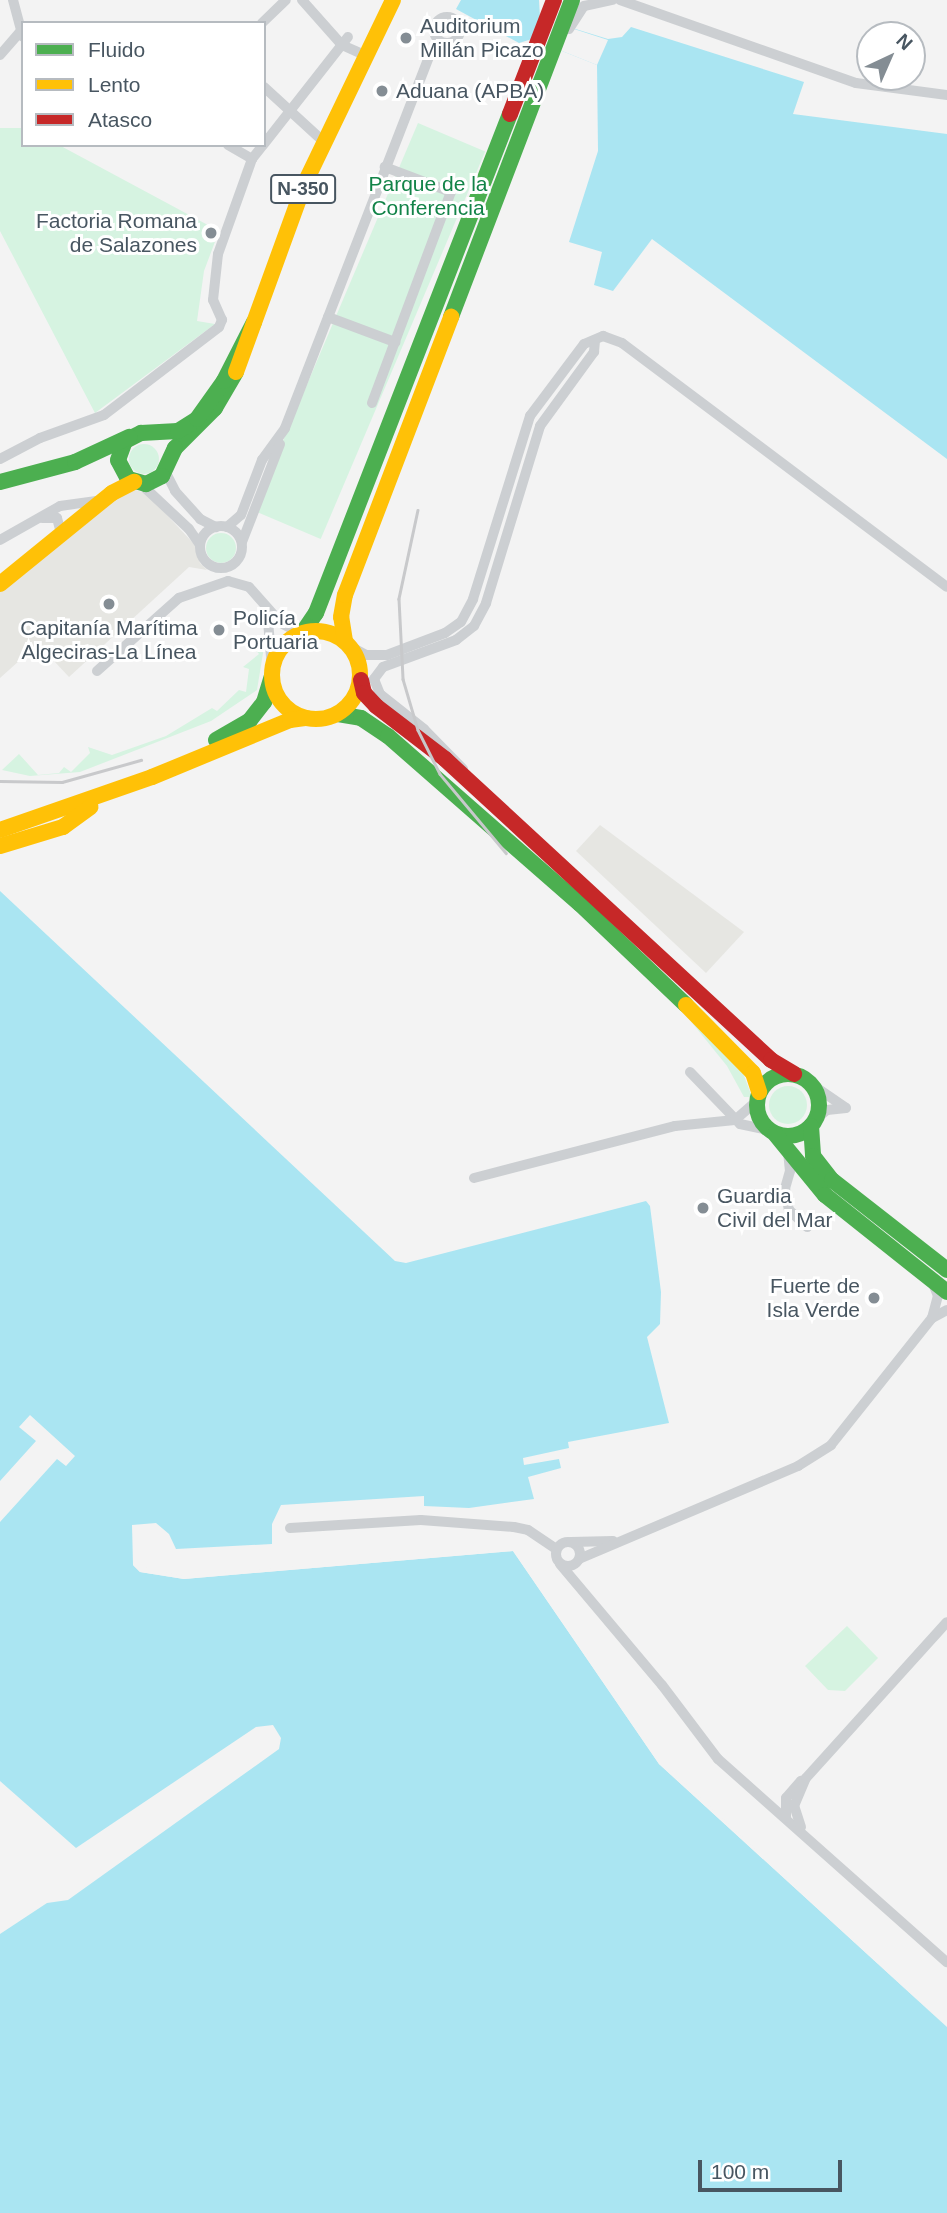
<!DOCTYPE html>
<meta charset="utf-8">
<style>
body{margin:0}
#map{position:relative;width:947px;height:2213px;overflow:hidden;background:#f3f3f3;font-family:Arial,sans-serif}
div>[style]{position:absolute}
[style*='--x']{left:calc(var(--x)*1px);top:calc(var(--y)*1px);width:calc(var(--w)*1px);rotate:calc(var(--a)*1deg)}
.commercial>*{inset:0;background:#e6e6e2}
.green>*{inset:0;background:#d6f3e1;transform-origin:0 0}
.round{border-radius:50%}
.water>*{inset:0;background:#aae5f2}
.pier>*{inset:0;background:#f3f3f3}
.street>*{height:10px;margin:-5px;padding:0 5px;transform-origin:5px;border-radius:5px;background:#cccfd2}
.street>.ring{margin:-5px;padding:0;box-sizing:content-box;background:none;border:10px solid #cccfd2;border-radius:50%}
.fast>*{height:16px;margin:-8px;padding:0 8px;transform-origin:8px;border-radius:8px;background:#4caf50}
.fast>.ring{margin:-8px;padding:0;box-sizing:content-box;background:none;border:16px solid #4caf50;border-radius:50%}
.slow>*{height:16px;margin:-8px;padding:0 8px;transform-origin:8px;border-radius:8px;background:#ffc107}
.slow>.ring{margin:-8px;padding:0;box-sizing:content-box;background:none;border:16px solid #ffc107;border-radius:50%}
.jam>*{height:16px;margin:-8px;padding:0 8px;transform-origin:8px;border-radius:8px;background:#c62828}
.rail>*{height:2.5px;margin:-1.25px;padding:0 1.25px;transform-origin:1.25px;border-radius:1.25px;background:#c8c9cb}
.dots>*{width:19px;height:19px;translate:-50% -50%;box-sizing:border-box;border:4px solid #fff;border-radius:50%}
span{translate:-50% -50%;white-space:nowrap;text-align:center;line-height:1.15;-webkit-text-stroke:6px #fff;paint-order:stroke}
.shield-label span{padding:2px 5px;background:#fff;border:2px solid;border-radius:5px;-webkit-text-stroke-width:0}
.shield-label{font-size:19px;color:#485661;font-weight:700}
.poi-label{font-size:21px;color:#485661}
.left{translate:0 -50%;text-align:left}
.right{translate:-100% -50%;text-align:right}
.park-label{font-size:21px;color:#128348}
.legend{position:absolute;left:21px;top:21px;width:245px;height:126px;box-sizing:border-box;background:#fff;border:2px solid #b6bbc0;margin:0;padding:9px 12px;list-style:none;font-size:21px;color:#485661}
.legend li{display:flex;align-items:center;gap:14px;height:35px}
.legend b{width:35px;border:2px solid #b6bbc0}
.north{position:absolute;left:856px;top:21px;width:70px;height:70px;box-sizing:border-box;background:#fff;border:2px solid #b6bbc0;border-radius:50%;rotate:44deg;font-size:19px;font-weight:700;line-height:28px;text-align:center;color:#485661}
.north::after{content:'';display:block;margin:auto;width:24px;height:32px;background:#848d94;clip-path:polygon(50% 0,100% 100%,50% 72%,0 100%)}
.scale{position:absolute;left:698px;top:2160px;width:144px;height:32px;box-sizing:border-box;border:4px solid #485661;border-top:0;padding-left:9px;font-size:21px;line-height:24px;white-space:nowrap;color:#485661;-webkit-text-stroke:5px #fff;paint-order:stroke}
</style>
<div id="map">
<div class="commercial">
<div style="clip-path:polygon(128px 488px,146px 493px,196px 546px,200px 563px,207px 570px,189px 567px,69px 677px,38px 644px,0 678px,0 588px)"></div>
<div style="clip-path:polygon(600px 825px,744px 932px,706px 973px,576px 851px)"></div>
</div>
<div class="green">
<div style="left:418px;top:123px;width:73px;height:421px;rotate:23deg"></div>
<div style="clip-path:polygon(0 128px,23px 128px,23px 145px,59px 145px,219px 231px,204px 271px,197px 321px,215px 324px,95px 413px,0 231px)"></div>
<div class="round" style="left:129px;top:444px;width:30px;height:30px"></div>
<div class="round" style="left:206px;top:533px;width:30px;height:30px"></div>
<div style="clip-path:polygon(260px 645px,264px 647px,257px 690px,211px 721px,80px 772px,30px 776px,2px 770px,19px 754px,38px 775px,59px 773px,64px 767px,71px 772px,90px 753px,88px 747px,112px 755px,166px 736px,212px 708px,217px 711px,239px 690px,246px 692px,249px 669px,243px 667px,259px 654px,255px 649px)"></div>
<div style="clip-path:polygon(689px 1019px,743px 1073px,752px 1097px,744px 1097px,727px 1066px)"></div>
<div class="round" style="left:769px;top:1086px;width:38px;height:38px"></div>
<div style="clip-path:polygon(847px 1626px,878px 1658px,845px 1691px,828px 1690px,805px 1666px)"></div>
</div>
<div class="water">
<div style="clip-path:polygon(461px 0,539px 0,540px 18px,608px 39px,622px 37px,631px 27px,804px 82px,793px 114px,947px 134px,947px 459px,652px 239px,613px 291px,594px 285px,602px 252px,569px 242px,598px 151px,597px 65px,532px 39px,519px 43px,456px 9px)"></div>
<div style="clip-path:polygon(0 891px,395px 1261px,406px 1263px,646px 1201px,650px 1206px,661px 1292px,660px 1324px,647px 1337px,669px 1423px,568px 1442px,569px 1448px,523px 1458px,524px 1465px,559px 1459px,561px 1468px,528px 1477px,534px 1499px,469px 1508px,424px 1506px,424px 1496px,281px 1505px,272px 1524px,272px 1544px,176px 1549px,169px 1534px,156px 1523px,132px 1525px,133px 1565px,140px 1572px,184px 1579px,513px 1551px,659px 1764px,947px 2027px,947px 2213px,0 2213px,0 1934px,47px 1903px,68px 1900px,279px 1749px,281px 1738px,273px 1725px,256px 1727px,76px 1848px,0 1781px,0 1522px,57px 1459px,66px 1466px,75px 1456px,30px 1415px,19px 1427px,36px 1441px,0 1481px)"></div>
</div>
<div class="pier">
<div style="clip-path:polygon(540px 18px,608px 40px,597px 65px,532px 39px)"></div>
<div style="clip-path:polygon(515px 1548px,662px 1762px,947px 2027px,659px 1764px,513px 1551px,184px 1579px,140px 1572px,133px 1565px,184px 1576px)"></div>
</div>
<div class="street">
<div style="--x:13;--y:0;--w:38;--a:75"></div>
<div style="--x:302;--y:0;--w:60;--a:48.4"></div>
<div style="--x:342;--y:45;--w:20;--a:24"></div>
<div style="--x:620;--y:0;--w:250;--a:19.4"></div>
<div style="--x:856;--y:83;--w:92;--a:7.5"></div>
<div class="ring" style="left:434px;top:17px;width:16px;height:16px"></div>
<div style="--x:262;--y:23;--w:33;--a:-44"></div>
<div style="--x:569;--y:29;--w:27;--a:-57"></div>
<div style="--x:584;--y:6;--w:29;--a:-12"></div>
<div style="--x:0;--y:55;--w:30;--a:-49"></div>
<div style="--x:264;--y:87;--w:81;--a:42.5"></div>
<div style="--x:264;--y:144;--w:136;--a:-51.9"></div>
<div style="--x:228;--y:145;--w:28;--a:30"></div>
<div style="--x:328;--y:317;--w:72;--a:20.5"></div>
<div style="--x:372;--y:403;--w:225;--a:-69.5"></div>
<div style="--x:451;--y:192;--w:71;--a:-159.3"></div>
<div style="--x:0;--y:459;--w:45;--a:-27.7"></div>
<div style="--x:40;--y:438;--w:68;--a:-19.8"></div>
<div style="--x:104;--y:415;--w:145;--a:-37.4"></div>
<div style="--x:219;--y:327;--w:8;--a:-67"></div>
<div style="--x:222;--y:320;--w:22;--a:-114"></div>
<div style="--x:213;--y:300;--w:46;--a:-83.8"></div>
<div style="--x:218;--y:254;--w:101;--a:-70.3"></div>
<div style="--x:252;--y:159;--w:18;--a:-52"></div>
<div style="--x:165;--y:471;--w:22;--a:63"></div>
<div style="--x:175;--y:491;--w:38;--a:48"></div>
<div style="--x:200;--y:519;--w:18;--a:27"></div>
<div style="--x:142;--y:485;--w:64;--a:43.1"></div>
<div style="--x:189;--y:529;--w:19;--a:55"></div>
<div style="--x:42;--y:518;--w:15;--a:0"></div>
<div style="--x:57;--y:518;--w:11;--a:75"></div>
<div class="ring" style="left:200px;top:526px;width:32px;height:32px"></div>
<div style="--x:227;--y:527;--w:18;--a:-41"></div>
<div style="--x:241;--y:515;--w:59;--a:-69.1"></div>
<div style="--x:262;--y:460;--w:39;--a:-54"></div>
<div style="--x:285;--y:428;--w:400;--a:-68.8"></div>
<div style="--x:430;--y:55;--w:21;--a:-35"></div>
<div style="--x:0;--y:540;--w:69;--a:-29.5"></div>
<div style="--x:60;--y:506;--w:35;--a:-8"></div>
<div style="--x:242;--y:542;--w:105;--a:-68.8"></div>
<div style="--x:267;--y:609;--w:60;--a:85.2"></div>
<div style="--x:351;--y:647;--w:17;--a:28"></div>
<div style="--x:366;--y:655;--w:21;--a:0"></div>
<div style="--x:387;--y:655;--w:62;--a:-20.8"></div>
<div style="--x:445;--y:633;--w:19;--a:-35"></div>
<div style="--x:461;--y:622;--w:26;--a:-62"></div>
<div style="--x:473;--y:599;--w:192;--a:-72.7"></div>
<div style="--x:530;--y:416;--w:90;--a:-53.1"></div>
<div style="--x:584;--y:344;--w:21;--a:-23"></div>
<div style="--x:603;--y:336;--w:20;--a:20"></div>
<div style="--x:622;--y:343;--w:406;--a:36.9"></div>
<div style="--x:97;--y:671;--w:110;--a:-41.7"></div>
<div style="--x:179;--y:598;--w:52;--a:-19.1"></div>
<div style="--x:228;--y:581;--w:22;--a:16"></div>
<div style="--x:249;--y:587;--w:48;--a:48.4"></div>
<div style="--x:281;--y:623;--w:21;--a:28"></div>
<div style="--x:463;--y:769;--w:56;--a:-134.3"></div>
<div style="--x:424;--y:729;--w:56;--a:-141.5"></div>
<div style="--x:380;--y:694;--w:16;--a:-112"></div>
<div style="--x:374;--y:679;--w:15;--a:-53"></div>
<div style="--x:383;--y:667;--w:78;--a:-20.3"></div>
<div style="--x:456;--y:640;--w:23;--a:-38"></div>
<div style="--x:474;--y:626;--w:26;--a:-62"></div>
<div style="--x:486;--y:603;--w:185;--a:-73"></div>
<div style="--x:540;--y:426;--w:92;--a:-53.9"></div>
<div style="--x:594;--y:352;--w:12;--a:-85"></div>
<div style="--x:690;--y:1072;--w:72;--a:46.1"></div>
<div style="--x:740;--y:1124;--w:30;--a:12"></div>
<div style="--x:811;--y:1084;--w:42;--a:34.4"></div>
<div style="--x:846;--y:1108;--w:19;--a:174"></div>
<div style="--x:827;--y:1110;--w:16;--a:140"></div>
<div style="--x:788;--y:1152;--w:19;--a:84"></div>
<div style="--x:790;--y:1171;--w:18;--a:106"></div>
<div style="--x:785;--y:1188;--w:22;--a:80"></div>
<div style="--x:789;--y:1210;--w:25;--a:43"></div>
<div style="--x:474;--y:1178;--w:208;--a:-14.5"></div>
<div style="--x:675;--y:1126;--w:60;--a:-5.7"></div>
<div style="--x:735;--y:1120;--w:28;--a:-41"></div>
<div style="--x:932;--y:1318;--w:17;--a:-28"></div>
<div style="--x:290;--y:1528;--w:131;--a:-3.5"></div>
<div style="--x:421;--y:1520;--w:93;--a:4.3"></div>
<div style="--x:514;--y:1527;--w:14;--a:12"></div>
<div style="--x:528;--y:1530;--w:34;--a:34"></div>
<div class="ring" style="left:556px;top:1542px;width:14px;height:14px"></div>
<div style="--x:571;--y:1542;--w:42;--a:-1.4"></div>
<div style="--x:579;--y:1559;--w:238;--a:-23"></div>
<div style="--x:798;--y:1466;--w:39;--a:-32"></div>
<div style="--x:831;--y:1445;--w:162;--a:-51.5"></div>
<div style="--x:932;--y:1318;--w:23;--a:-75"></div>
<div style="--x:938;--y:1296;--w:16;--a:-112"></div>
<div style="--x:560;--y:1564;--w:158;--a:49.9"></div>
<div style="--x:662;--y:1685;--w:93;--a:52.9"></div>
<div style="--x:718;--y:1759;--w:306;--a:41.6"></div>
<div style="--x:786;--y:1818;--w:20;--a:-90"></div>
<div style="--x:786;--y:1798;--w:23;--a:-49"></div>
<div style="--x:801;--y:1827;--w:22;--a:-108"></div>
<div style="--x:794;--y:1806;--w:30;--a:-67"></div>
<div style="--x:806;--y:1778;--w:210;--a:-47.9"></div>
</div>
<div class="fast">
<div style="--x:451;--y:317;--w:339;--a:-69.1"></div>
<div style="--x:236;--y:372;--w:42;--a:120.3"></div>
<div style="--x:215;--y:408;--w:57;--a:135"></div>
<div style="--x:175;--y:448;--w:31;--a:115"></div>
<div style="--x:162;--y:476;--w:18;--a:153"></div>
<div style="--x:146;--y:484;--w:19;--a:-164"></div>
<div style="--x:128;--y:479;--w:21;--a:-118"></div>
<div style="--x:118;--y:460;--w:20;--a:-70"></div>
<div style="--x:125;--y:441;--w:18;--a:-27"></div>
<div style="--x:141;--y:433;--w:37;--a:-3"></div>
<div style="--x:178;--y:431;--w:22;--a:-32"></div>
<div style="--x:197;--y:419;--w:47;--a:-54.6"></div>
<div style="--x:224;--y:381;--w:66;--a:-63"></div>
<div style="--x:0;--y:482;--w:78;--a:-14.9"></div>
<div style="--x:75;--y:462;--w:60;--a:-24.8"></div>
<div style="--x:303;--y:632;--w:23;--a:-56"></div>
<div style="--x:316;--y:613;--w:535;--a:-68.76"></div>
<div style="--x:338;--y:714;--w:23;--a:10"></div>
<div style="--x:361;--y:718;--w:32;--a:34"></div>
<div style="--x:388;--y:736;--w:255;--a:41.2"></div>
<div style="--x:580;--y:904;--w:146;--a:43.6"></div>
<div style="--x:216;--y:740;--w:39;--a:-30"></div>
<div style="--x:250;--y:720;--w:23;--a:-52"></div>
<div style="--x:264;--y:702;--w:27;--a:-73"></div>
<div class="ring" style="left:757px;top:1074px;width:46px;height:46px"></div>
<div style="--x:811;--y:1126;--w:30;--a:86"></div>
<div style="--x:813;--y:1156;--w:31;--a:52"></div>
<div style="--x:832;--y:1180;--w:146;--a:38"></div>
<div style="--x:775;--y:1134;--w:79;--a:50.7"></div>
<div style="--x:825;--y:1195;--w:156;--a:38.5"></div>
</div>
<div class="slow">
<div style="--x:236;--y:372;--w:199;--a:-70"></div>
<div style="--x:304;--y:185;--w:205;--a:-64.3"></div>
<div style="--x:0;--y:584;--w:144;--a:-39.1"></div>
<div style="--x:112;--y:493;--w:25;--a:-27"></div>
<div class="ring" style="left:272px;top:631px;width:72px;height:72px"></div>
<div style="--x:345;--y:641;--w:24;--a:-99"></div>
<div style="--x:341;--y:617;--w:22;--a:-80"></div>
<div style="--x:345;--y:595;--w:298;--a:-69.1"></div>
<div style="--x:0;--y:830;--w:161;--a:-19.2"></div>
<div style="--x:152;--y:777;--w:149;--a:-22.4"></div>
<div style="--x:290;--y:720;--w:17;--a:-7"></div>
<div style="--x:0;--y:846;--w:66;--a:-16.8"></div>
<div style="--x:63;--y:827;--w:34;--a:-36"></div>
<div style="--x:686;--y:1005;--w:95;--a:45.4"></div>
<div style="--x:753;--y:1073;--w:20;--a:72"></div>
</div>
<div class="jam">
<div style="--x:510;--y:114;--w:122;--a:-68.9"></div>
<div style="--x:361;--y:680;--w:13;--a:77"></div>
<div style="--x:364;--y:693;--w:18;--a:47"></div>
<div style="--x:376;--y:706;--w:87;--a:37.5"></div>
<div style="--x:445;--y:759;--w:444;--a:42.7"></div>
<div style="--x:771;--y:1060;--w:27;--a:31"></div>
</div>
<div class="rail">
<div style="--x:418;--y:510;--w:91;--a:102.1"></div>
<div style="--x:399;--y:599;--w:80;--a:87.1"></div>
<div style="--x:403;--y:679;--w:53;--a:73.6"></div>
<div style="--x:418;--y:730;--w:49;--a:63.4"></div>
<div style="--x:440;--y:774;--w:103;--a:50.1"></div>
<div style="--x:0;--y:781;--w:62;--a:0.9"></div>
<div style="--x:62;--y:782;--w:82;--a:-15.6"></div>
</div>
<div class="dots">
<div style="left:406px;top:38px;background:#848d94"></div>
<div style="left:382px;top:91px;background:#848d94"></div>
<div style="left:211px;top:233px;background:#848d94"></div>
<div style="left:109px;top:604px;background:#848d94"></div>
<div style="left:219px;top:630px;background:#848d94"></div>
<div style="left:703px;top:1208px;background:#848d94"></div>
<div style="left:874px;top:1298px;background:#848d94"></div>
</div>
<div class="shield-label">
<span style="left:303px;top:189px">N-350</span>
</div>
<div class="poi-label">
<span class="left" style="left:420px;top:38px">Auditorium<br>Millán Picazo</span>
<span class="left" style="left:396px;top:91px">Aduana (APBA)</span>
<span class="right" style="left:197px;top:233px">Factoria Romana<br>de Salazones</span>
<span class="left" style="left:233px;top:630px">Policía<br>Portuaria</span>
<span style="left:109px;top:640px">Capitanía Marítima<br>Algeciras-La Línea</span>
<span class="left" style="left:717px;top:1208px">Guardia<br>Civil del Mar</span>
<span class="right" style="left:860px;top:1298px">Fuerte de<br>Isla Verde</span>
</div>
<div class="park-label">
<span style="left:428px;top:196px">Parque de la<br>Conferencia</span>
</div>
<ul class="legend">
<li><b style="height:9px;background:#4caf50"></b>Fluido</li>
<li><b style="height:9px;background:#ffc107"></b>Lento</li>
<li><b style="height:9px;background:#c62828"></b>Atasco</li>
</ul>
<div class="north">N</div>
<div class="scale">100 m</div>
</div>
